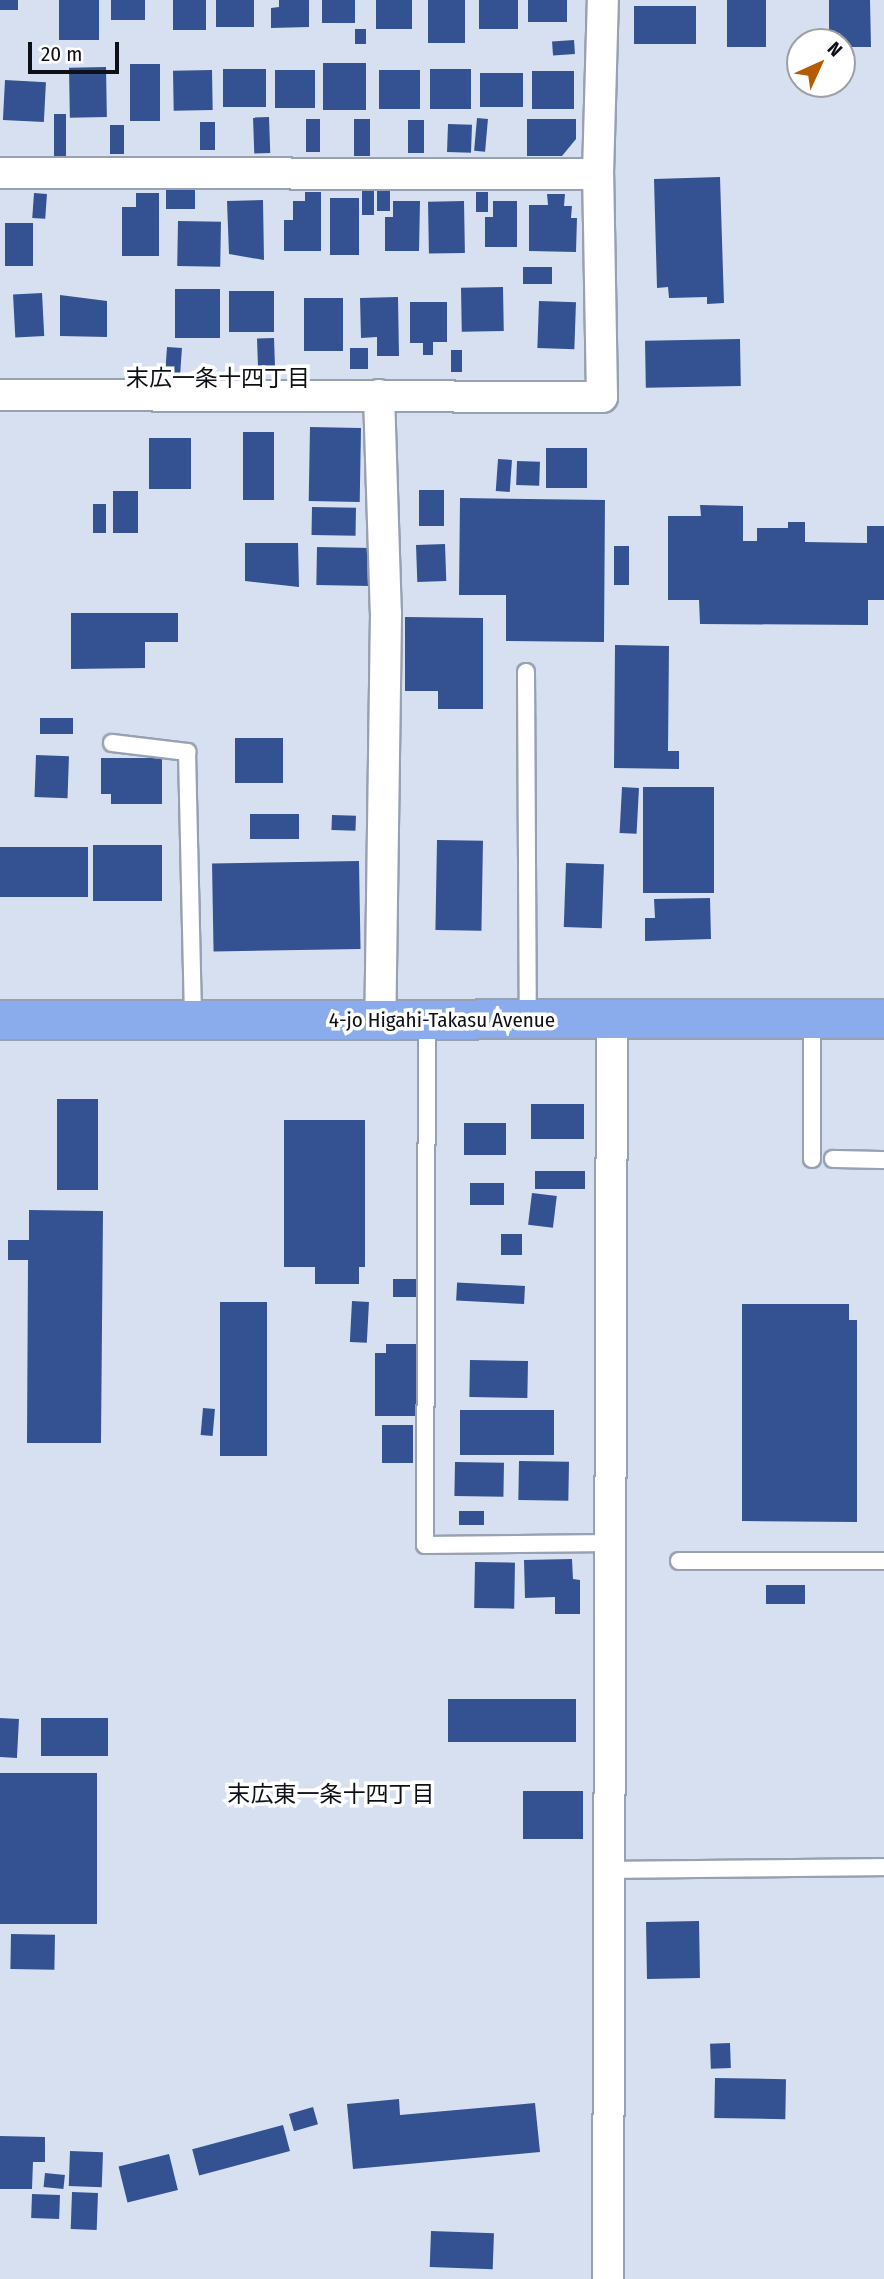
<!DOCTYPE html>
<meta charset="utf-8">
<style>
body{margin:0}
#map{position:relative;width:884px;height:2279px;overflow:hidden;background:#d6e0f1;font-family:"Fira Sans Condensed","Noto Sans JP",sans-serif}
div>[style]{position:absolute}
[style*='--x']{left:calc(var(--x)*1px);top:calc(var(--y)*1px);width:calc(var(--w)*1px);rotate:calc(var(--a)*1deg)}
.building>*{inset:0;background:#345291;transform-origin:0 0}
.roads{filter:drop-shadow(2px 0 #98a1b2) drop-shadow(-2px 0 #98a1b2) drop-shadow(0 2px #98a1b2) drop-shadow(0 -2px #98a1b2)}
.lane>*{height:16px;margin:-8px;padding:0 8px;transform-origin:8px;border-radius:8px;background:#fff}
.street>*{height:30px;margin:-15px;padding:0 15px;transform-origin:15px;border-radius:15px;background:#fff}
.highway>*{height:38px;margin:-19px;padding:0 19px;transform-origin:19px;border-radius:19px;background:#8aaced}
span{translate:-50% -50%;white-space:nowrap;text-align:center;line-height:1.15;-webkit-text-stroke:7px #fff;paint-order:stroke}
.street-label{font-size:21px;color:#0d1016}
.neighbourhood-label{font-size:23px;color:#0d1016}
.north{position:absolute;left:786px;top:28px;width:70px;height:70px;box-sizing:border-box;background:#fff;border:2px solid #9e9fa2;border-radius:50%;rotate:45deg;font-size:19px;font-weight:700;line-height:28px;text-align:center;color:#0d1016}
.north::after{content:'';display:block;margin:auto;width:24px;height:32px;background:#b75b01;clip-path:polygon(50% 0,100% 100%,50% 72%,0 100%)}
.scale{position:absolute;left:28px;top:42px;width:91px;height:32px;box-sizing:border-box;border:4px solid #0d1016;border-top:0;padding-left:9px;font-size:21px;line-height:24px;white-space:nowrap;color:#0d1016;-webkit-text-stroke:5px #fff;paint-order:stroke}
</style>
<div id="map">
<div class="building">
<div style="left:0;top:0;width:18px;height:10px"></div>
<div style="left:59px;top:0;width:40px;height:40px"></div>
<div style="left:111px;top:0;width:34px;height:20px"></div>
<div style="left:173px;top:0;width:33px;height:30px"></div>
<div style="left:216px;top:0;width:38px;height:27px"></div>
<div style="clip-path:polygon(279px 0,309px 0,309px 27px,271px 28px,271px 8px,279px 7px)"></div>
<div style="left:322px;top:0;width:33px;height:23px"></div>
<div style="left:376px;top:0;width:36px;height:29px"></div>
<div style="left:428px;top:0;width:37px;height:43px"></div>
<div style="left:479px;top:0;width:39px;height:29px"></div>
<div style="left:528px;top:0;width:39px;height:22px"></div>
<div style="left:727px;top:0;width:39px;height:47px"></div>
<div style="clip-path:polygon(829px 0,870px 0,871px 47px,842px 47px,840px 33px,829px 33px)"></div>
<div style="left:634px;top:6px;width:62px;height:38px"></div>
<div style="left:366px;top:29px;width:15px;height:11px;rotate:90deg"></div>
<div style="left:574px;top:40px;width:14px;height:22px;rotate:86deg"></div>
<div style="left:323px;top:63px;width:43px;height:47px"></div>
<div style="left:130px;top:64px;width:30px;height:57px"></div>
<div style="left:106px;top:67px;width:50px;height:37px;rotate:89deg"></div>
<div style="left:223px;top:69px;width:43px;height:38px"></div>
<div style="left:430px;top:69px;width:41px;height:40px"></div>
<div style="left:212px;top:70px;width:40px;height:39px;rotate:89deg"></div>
<div style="left:275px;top:70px;width:40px;height:38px"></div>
<div style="left:379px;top:70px;width:41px;height:39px"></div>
<div style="left:574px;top:71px;width:38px;height:42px;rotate:90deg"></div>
<div style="left:480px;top:73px;width:43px;height:34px"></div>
<div style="left:5px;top:80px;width:41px;height:40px;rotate:3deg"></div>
<div style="left:54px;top:114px;width:12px;height:42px"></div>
<div style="left:269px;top:117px;width:36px;height:16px;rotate:88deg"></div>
<div style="left:477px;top:118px;width:11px;height:33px;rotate:5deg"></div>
<div style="left:306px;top:119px;width:14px;height:33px"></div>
<div style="left:354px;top:119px;width:16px;height:37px"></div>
<div style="clip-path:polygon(527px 119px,576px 119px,576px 139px,562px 156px,527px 156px)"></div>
<div style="left:408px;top:120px;width:16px;height:33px"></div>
<div style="left:200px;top:122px;width:15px;height:28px"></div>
<div style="left:448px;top:124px;width:24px;height:28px;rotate:2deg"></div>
<div style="left:124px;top:125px;width:29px;height:14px;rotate:90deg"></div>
<div style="clip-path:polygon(720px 177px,724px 303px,707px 304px,707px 297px,669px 298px,668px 287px,657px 288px,654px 179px)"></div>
<div style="left:362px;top:188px;width:12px;height:27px"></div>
<div style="left:166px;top:190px;width:29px;height:19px"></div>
<div style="left:377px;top:190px;width:13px;height:21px"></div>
<div style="clip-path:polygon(305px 192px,321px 192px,321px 251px,284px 251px,284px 220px,293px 220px,293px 201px,305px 201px)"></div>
<div style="left:476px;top:192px;width:12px;height:20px"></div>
<div style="left:34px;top:193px;width:13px;height:25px;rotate:4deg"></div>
<div style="clip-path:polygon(136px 193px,159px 193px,159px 256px,122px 256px,122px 207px,136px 207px)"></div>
<div style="clip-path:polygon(547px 194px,565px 194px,564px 206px,572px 206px,571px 218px,577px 218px,576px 252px,529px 251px,529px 205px,548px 205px)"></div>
<div style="left:330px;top:198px;width:29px;height:57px"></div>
<div style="clip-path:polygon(263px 200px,264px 260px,229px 254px,227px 201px)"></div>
<div style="clip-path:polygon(393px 201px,420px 201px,419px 251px,385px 251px,385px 217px,393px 217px)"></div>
<div style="left:464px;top:201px;width:52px;height:36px;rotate:89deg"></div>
<div style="clip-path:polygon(493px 201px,517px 201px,517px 247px,485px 247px,485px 217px,493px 217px)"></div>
<div style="left:178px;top:221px;width:43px;height:45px;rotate:1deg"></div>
<div style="left:5px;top:223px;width:28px;height:43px"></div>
<div style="left:523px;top:267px;width:29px;height:17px"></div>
<div style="left:503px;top:287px;width:44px;height:42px;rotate:89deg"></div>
<div style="left:175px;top:289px;width:45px;height:49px"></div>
<div style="left:274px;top:291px;width:41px;height:45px;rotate:90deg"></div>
<div style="left:42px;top:293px;width:43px;height:29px;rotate:87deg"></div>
<div style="clip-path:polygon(60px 295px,107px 301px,107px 337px,60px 336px)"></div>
<div style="clip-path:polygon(398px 297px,399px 356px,377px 356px,377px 337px,361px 338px,360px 298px)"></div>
<div style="left:304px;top:298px;width:39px;height:53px"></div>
<div style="left:539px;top:301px;width:37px;height:47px;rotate:2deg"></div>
<div style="clip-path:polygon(410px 302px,447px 302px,447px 342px,433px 342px,433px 355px,423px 355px,423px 343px,410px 343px)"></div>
<div style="left:274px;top:338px;width:32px;height:17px;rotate:88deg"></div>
<div style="left:740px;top:339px;width:47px;height:95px;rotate:89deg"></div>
<div style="left:167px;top:347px;width:15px;height:26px;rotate:4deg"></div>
<div style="left:350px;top:348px;width:18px;height:21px"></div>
<div style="left:451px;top:350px;width:11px;height:22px"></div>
<div style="left:310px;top:427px;width:51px;height:74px;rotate:1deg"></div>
<div style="left:243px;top:432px;width:31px;height:68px"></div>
<div style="left:149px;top:438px;width:42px;height:51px"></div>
<div style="left:546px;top:448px;width:41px;height:40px"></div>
<div style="left:498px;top:459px;width:14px;height:32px;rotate:4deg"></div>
<div style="left:517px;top:461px;width:23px;height:24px;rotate:2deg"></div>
<div style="left:419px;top:490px;width:25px;height:36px"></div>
<div style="left:113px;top:491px;width:25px;height:42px"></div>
<div style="clip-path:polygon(460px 498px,605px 500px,604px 642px,506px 641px,506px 595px,459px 595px)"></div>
<div style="left:93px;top:504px;width:13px;height:29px"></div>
<div style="clip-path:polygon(700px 505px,743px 506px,743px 541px,757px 541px,757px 528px,788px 528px,788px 522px,805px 522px,805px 542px,867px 543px,867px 526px,884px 526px,884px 600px,868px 600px,868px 625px,700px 624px,699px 600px,668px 600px,668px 516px,701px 516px)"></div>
<div style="left:312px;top:507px;width:44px;height:28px;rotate:1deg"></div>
<div style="clip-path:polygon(245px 543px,298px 543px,299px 587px,245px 581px)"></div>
<div style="left:445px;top:544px;width:37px;height:29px;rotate:88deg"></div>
<div style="left:614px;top:546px;width:15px;height:39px"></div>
<div style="left:317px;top:547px;width:54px;height:38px;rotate:1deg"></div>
<div style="clip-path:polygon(71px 613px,178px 613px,178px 642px,145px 642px,145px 668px,71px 669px)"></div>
<div style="clip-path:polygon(405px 617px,483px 618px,483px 709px,438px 709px,438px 691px,405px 691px)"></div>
<div style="clip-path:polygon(615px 645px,669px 646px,668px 751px,679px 751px,679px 769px,614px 768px)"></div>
<div style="left:40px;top:718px;width:33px;height:16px"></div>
<div style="left:235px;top:738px;width:48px;height:45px"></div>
<div style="left:36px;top:755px;width:33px;height:42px;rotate:2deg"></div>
<div style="clip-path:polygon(101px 758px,162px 758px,162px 804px,111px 804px,111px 794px,101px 794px)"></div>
<div style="left:622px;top:787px;width:17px;height:46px;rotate:3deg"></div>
<div style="left:643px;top:787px;width:71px;height:106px"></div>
<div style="left:250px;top:814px;width:49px;height:25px"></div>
<div style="left:332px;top:815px;width:24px;height:15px;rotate:2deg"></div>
<div style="left:437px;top:840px;width:46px;height:90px;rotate:1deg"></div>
<div style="left:93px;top:845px;width:69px;height:56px"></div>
<div style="left:0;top:847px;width:88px;height:50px"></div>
<div style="left:359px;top:861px;width:88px;height:147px;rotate:89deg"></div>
<div style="left:566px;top:863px;width:38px;height:64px;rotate:2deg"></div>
<div style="clip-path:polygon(710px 898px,711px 939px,645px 941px,645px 918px,655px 918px,654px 899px)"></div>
<div style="left:57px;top:1099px;width:41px;height:91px"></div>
<div style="left:531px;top:1104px;width:53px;height:35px"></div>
<div style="clip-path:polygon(284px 1120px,365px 1120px,365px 1267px,359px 1267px,359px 1284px,315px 1284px,315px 1267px,284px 1267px)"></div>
<div style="left:506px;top:1123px;width:32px;height:42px;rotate:90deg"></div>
<div style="left:535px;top:1171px;width:50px;height:18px"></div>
<div style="left:504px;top:1183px;width:22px;height:34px;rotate:90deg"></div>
<div style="left:532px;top:1193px;width:25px;height:32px;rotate:7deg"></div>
<div style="clip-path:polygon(29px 1210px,103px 1211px,101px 1443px,27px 1443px,28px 1260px,8px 1260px,8px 1240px,29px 1240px)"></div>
<div style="left:501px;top:1234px;width:21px;height:21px"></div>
<div style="left:393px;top:1279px;width:27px;height:18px"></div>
<div style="left:525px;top:1286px;width:18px;height:68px;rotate:93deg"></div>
<div style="left:352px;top:1301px;width:17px;height:41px;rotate:3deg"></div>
<div style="left:220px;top:1302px;width:47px;height:154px"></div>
<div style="clip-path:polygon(742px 1304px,849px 1304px,849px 1320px,857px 1320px,857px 1522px,742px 1521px)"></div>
<div style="clip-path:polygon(386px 1344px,422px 1344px,423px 1408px,415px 1408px,415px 1416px,375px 1416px,375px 1353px,386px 1353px)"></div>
<div style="left:470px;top:1360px;width:58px;height:37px;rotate:1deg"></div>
<div style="left:203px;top:1408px;width:12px;height:27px;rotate:5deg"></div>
<div style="left:460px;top:1410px;width:94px;height:45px"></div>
<div style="left:382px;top:1425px;width:31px;height:38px"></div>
<div style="left:519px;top:1461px;width:50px;height:39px;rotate:1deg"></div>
<div style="left:455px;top:1462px;width:49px;height:34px;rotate:1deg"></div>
<div style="left:459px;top:1511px;width:25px;height:14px"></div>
<div style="clip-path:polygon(572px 1559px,573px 1579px,580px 1580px,580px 1614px,555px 1614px,555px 1597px,525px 1598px,524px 1560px)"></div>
<div style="left:475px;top:1562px;width:40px;height:46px;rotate:1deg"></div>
<div style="left:766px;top:1585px;width:39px;height:19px"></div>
<div style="left:448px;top:1699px;width:128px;height:43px"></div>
<div style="left:0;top:1718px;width:19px;height:39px;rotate:3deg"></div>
<div style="left:41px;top:1718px;width:67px;height:38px"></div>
<div style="left:0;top:1773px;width:97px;height:151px"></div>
<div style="left:583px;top:1791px;width:48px;height:60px;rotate:90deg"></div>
<div style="left:699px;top:1921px;width:57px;height:53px;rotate:89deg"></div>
<div style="left:11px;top:1934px;width:44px;height:35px;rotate:1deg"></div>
<div style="left:730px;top:2043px;width:25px;height:20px;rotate:88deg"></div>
<div style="left:715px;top:2078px;width:71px;height:40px;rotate:1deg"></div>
<div style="clip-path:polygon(399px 2099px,400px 2115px,535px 2103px,540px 2152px,353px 2169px,347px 2104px)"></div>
<div style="left:313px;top:2107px;width:18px;height:25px;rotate:74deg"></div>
<div style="left:283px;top:2125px;width:27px;height:94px;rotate:75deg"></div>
<div style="clip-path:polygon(0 2136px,45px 2137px,45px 2162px,33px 2162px,32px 2189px,0 2189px)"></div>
<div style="left:70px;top:2151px;width:33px;height:35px;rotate:2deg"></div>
<div style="left:169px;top:2154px;width:37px;height:52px;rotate:76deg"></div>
<div style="left:45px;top:2173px;width:20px;height:14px;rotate:6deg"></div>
<div style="left:72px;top:2192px;width:26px;height:37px;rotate:2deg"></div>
<div style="left:32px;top:2194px;width:28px;height:24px;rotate:2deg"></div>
<div style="left:431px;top:2231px;width:63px;height:36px;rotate:2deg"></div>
</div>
<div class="roads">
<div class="lane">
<div style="--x:526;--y:672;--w:348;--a:89.7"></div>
<div style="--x:112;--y:743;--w:76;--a:6.8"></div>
<div style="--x:187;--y:752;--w:268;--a:88.7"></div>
<div style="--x:812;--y:1019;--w:140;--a:90"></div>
<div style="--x:427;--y:1020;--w:525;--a:90.22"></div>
<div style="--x:425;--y:1545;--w:186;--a:-0.6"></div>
<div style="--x:833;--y:1159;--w:51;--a:1.1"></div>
<div style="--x:679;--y:1561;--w:205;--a:0"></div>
<div style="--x:609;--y:1870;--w:275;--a:-0.6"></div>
</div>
<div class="street">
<div style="--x:0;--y:173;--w:598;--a:0.1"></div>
<div style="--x:0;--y:395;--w:602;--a:0.19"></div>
<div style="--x:602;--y:397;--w:223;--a:-91"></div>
<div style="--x:598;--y:174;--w:174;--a:-88.4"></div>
<div style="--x:379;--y:395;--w:218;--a:88.2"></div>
<div style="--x:386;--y:613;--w:407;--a:90.8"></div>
<div style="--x:608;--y:2279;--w:1260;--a:-89.82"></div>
</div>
<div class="highway">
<div style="--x:0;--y:1020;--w:884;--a:-0.06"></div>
</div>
</div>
<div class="street-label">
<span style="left:442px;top:1020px">4-jo Higahi-Takasu Avenue</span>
</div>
<div class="neighbourhood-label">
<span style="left:218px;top:378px">末広一条十四丁目</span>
<span style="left:331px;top:1794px">末広東一条十四丁目</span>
</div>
<div class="north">N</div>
<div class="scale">20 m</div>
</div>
